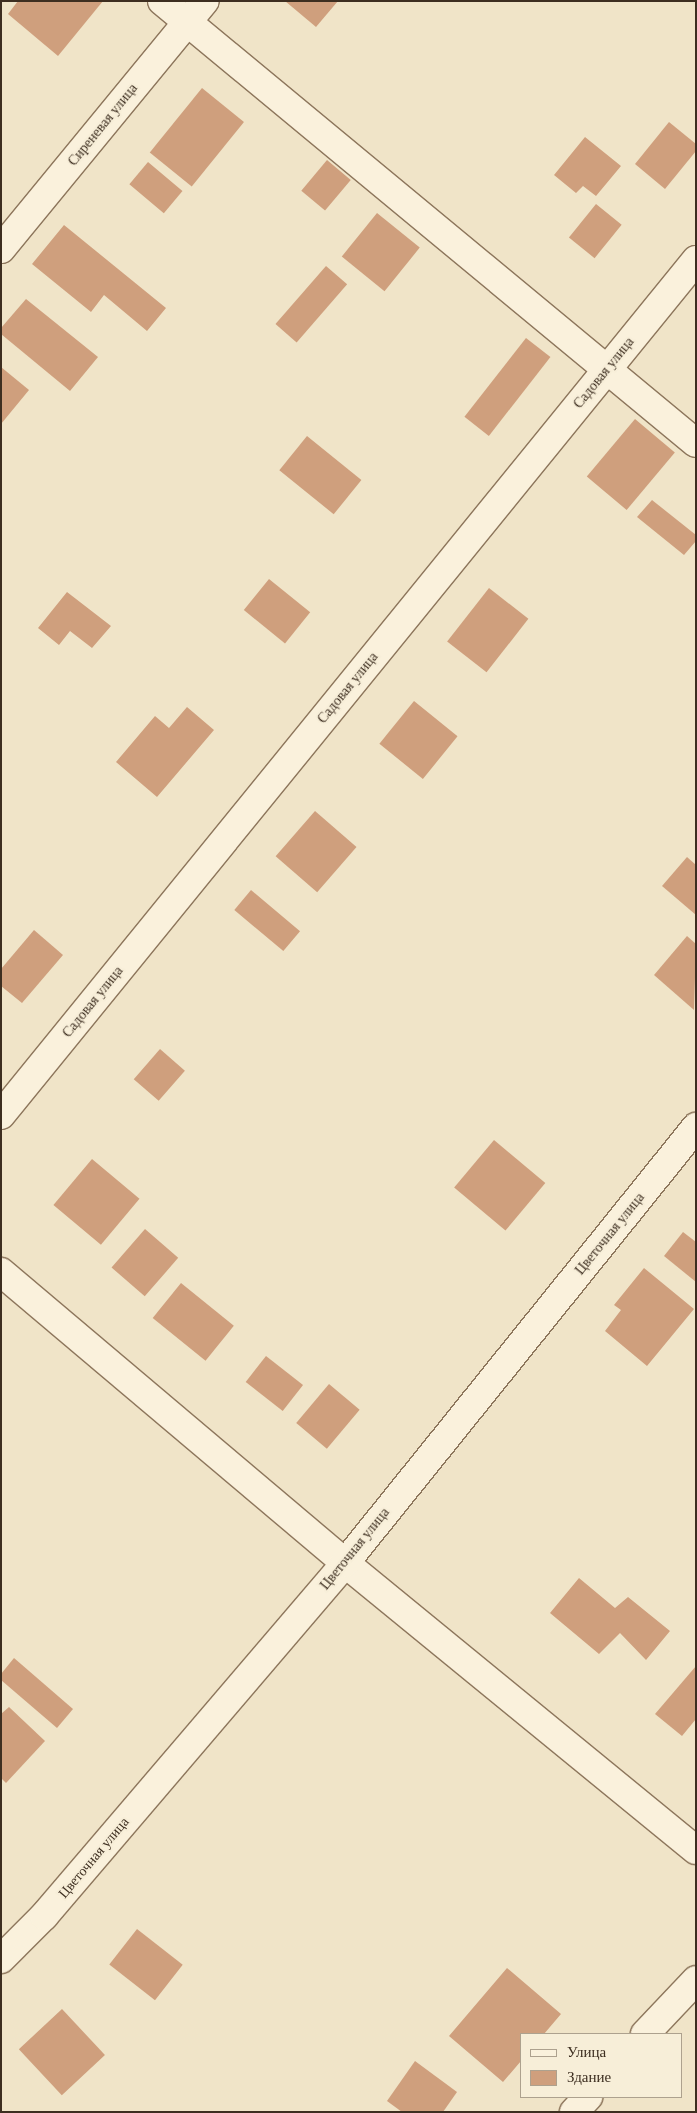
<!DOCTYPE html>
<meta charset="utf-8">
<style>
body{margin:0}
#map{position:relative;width:697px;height:2113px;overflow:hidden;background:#f0e4c8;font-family:Georgia,serif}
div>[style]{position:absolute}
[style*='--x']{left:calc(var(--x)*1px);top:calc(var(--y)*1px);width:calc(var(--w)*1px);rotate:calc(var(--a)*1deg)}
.building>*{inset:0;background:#cf9f7d;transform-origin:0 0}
.roads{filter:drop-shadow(1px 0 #8d765c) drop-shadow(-1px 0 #8d765c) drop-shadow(0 1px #8d765c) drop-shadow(0 -1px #8d765c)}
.minor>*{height:28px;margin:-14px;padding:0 14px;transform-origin:14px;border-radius:14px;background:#faf1dc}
span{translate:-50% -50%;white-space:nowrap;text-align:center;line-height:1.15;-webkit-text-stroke:4px #f7eed8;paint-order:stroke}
.street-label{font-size:14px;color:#3d2e20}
.frame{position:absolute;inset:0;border:2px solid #3d2e20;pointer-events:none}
.legend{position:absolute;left:520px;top:2033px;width:162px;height:65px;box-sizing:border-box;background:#f7eed8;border:1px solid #ada18e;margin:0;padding:6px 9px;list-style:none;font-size:15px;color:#3d2e20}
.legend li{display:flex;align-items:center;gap:10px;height:25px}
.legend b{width:25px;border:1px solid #ada18e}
</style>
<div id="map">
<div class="building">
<div style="clip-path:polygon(18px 1px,103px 1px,58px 56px,8px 14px)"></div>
<div style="clip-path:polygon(285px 1px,338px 1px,316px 27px)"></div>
<div style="left:202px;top:88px;width:54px;height:83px;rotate:39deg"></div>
<div style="clip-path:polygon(669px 122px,696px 144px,696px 151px,665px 189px,635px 164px)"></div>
<div style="clip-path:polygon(585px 137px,621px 166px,596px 196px,583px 186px,576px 193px,554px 175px)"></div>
<div style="left:327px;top:160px;width:31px;height:40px;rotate:40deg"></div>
<div style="left:148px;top:162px;width:45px;height:29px;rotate:40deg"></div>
<div style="left:596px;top:204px;width:33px;height:43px;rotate:39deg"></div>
<div style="left:377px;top:213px;width:55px;height:56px;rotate:39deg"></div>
<div style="clip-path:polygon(64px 225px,166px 308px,147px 331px,104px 295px,91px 312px,32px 264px)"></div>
<div style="left:326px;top:266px;width:28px;height:77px;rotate:41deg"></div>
<div style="clip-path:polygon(26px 299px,98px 357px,70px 391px,1px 334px,1px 328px)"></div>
<div style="left:526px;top:338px;width:31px;height:100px;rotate:38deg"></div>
<div style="clip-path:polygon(1px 367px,29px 390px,1px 424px)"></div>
<div style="left:635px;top:419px;width:52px;height:75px;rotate:40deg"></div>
<div style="left:307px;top:436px;width:70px;height:44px;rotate:39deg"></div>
<div style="clip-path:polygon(652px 500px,696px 535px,696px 541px,684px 555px,637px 517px)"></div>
<div style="left:269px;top:579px;width:53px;height:40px;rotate:39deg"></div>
<div style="left:489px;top:588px;width:50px;height:68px;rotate:38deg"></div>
<div style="clip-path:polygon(67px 592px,111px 626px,92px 648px,70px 631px,59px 645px,38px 628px)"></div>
<div style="left:414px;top:701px;width:56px;height:55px;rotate:39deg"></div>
<div style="clip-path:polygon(187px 707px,214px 730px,157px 797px,116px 762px,155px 716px,169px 728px)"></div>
<div style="left:315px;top:811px;width:55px;height:60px;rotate:41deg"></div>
<div style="clip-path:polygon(687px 857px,696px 865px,696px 915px,662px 886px)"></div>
<div style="left:251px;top:890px;width:64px;height:26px;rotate:40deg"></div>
<div style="clip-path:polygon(34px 930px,63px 955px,22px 1003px,1px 986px,1px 969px)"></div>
<div style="clip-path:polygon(687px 936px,696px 944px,694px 1010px,654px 975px)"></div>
<div style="left:160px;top:1049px;width:33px;height:40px;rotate:41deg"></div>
<div style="left:494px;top:1140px;width:67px;height:62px;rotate:40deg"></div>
<div style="left:92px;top:1159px;width:62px;height:60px;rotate:40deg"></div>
<div style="left:145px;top:1229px;width:44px;height:51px;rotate:41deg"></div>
<div style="clip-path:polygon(683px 1232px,696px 1242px,696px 1282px,664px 1256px)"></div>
<div style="clip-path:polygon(644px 1268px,694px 1309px,647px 1366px,605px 1331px,621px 1310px,614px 1305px)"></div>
<div style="left:181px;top:1283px;width:68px;height:45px;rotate:39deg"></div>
<div style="left:266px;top:1356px;width:47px;height:33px;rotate:38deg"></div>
<div style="left:329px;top:1384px;width:40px;height:51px;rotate:40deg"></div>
<div style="clip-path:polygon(579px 1578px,615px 1608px,628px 1597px,670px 1631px,646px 1660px,620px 1633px,599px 1654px,550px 1613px)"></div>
<div style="clip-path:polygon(14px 1658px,73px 1709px,57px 1728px,1px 1680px,1px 1674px)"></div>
<div style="clip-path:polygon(696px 1666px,696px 1719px,682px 1736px,655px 1714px)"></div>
<div style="clip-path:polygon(9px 1707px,45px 1741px,6px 1783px,1px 1778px,1px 1714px)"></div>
<div style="left:137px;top:1929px;width:58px;height:45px;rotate:38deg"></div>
<div style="clip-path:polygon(507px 1968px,561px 2014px,544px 2034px,521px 2034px,521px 2061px,503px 2082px,449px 2036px)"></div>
<div style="left:62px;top:2009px;width:63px;height:59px;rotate:47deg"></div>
<div style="clip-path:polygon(415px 2061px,457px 2092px,443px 2112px,402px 2112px,387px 2101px)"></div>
</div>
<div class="roads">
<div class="minor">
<div style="--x:162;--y:1;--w:693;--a:39.62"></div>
<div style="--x:1;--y:249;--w:321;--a:-50.6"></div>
<div style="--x:1;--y:1115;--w:1102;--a:-50.89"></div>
<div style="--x:1;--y:1272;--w:451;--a:40.2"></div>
<div style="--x:345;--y:1563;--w:453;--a:39.3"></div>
<div style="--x:1;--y:1959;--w:61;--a:-45"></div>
<div style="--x:44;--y:1916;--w:464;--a:-49.5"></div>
<div style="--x:345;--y:1563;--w:560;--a:-51.16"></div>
<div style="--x:645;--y:2034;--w:74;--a:-46.6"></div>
<div style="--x:574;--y:2112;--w:21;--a:-47"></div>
</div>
</div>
<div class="street-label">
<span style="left:103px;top:125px;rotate:-51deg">Сиреневая улица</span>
<span style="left:604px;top:373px;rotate:-51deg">Садовая улица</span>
<span style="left:348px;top:688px;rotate:-51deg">Садовая улица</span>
<span style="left:93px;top:1002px;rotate:-51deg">Садовая улица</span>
<span style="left:610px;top:1234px;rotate:-51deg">Цветочная улица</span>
<span style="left:355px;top:1549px;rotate:-51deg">Цветочная улица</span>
<span style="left:94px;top:1858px;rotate:-50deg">Цветочная улица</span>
</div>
<div class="frame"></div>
<ul class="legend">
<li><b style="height:6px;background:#faf1dc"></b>Улица</li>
<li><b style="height:14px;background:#cf9f7d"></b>Здание</li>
</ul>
</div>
